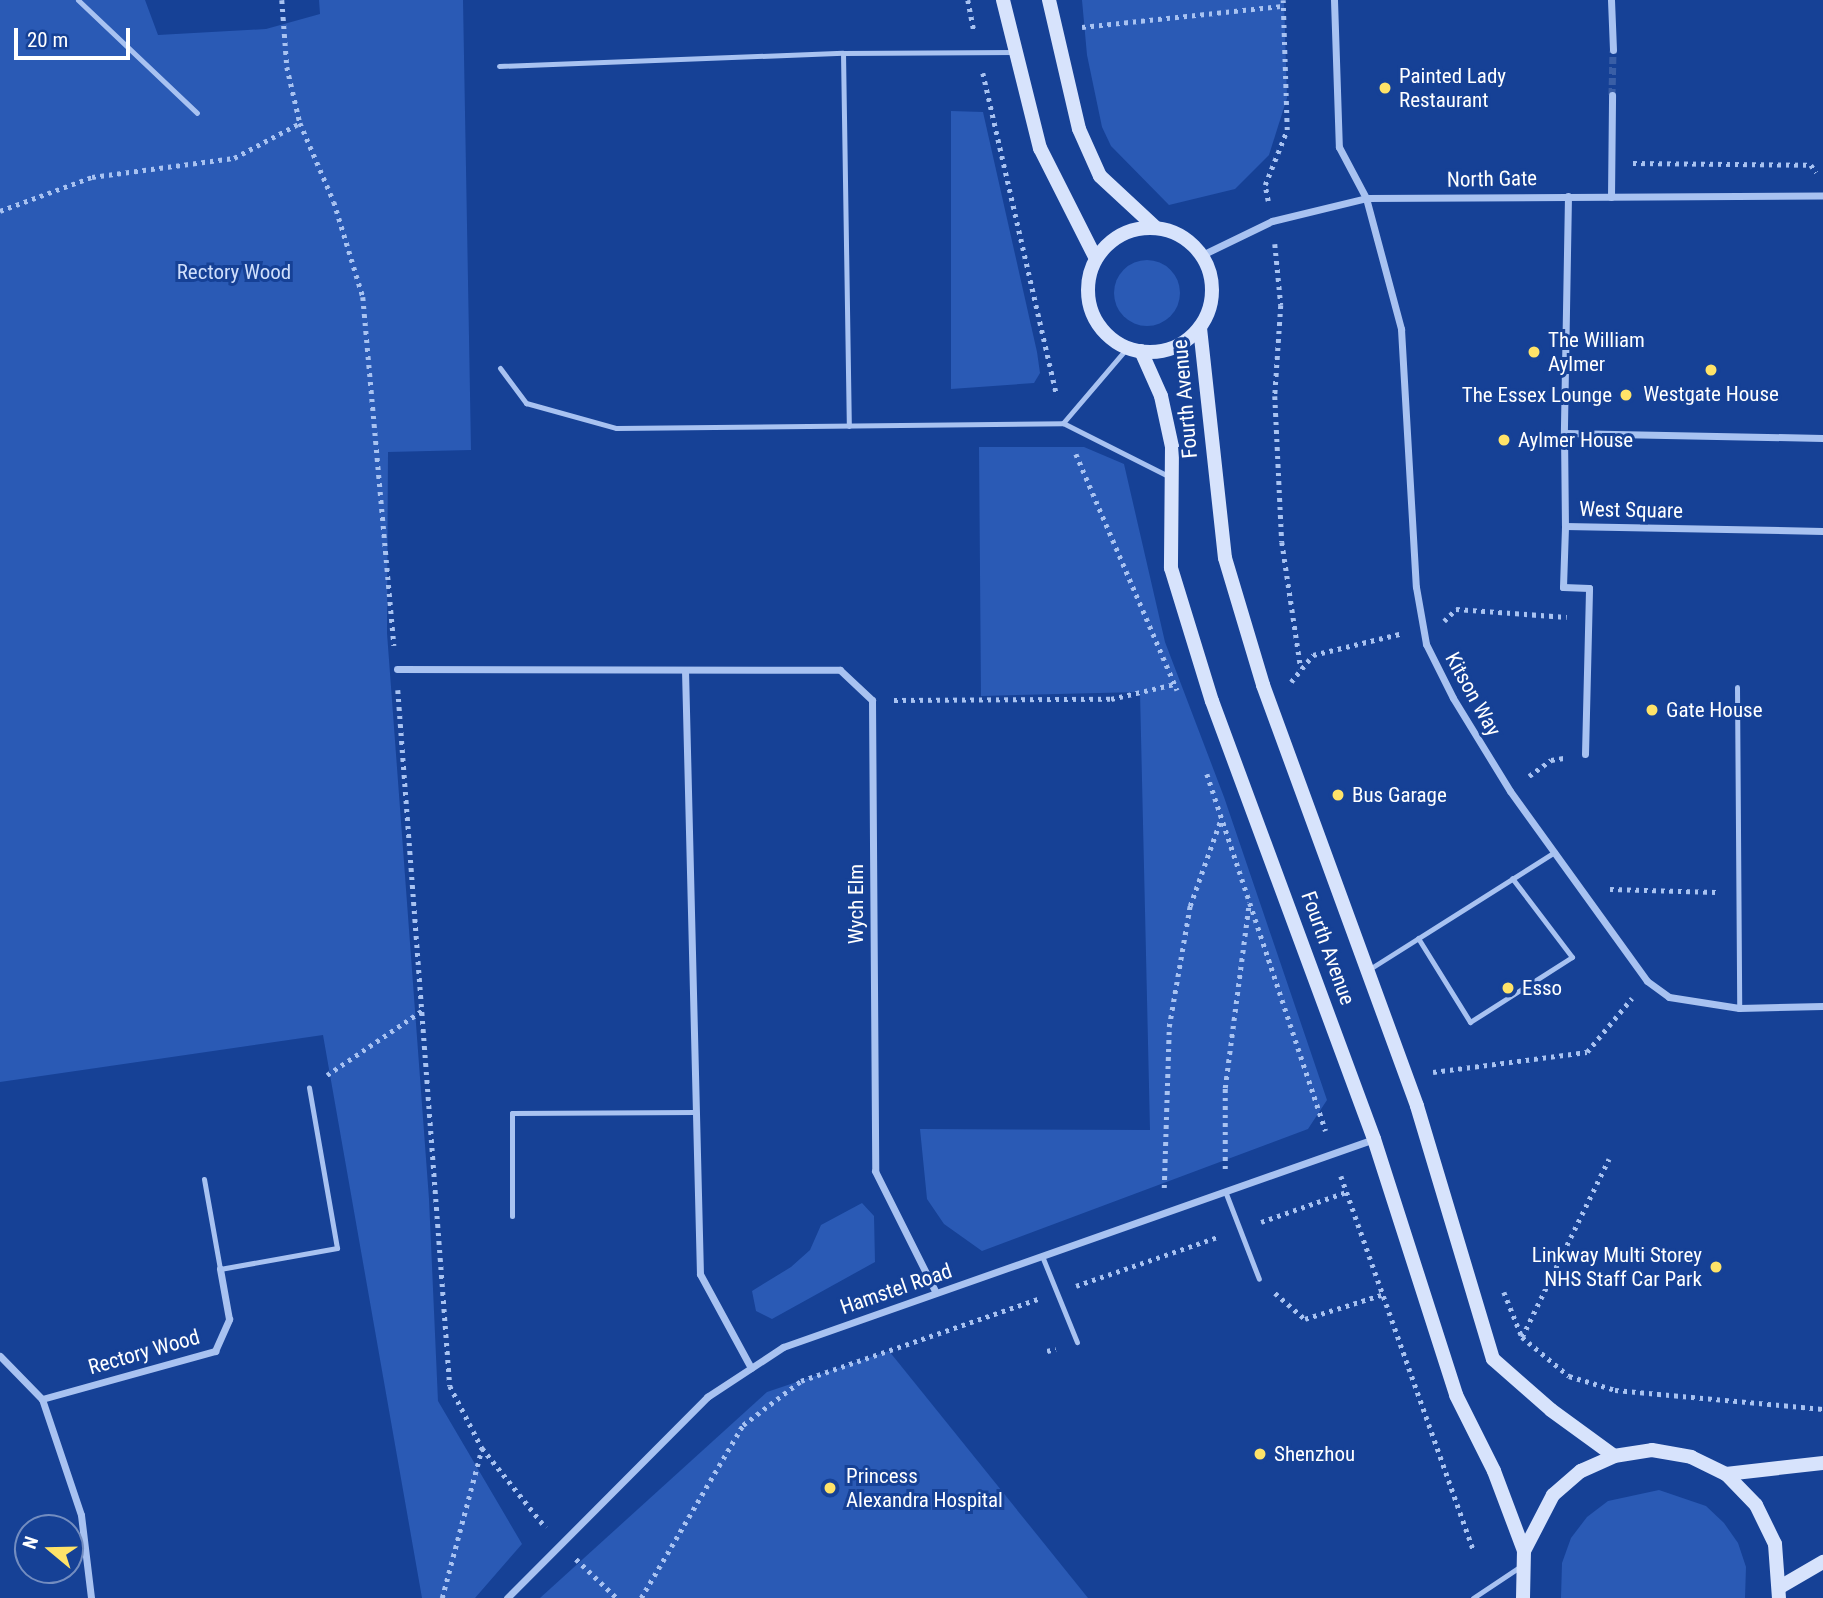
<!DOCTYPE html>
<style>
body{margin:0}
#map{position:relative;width:1823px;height:1598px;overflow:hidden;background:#164196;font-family:"Roboto Condensed",sans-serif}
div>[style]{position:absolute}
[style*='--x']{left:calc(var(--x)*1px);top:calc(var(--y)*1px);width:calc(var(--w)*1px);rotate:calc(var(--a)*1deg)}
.green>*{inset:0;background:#2a5ab5}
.round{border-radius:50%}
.street-tunnel>*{height:7px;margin-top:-3.5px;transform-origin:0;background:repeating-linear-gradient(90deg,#395ea6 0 7px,transparent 0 10.5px)}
.path>*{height:4.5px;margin-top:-2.25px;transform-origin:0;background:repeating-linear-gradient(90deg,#a8c2f1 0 3.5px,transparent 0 8.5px)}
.lane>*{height:5px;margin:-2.5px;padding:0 2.5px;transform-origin:2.5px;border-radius:2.5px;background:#a8c2f1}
.street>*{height:7px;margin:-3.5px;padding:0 3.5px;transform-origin:3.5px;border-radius:3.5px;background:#a8c2f1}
.secondary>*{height:14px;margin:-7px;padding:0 7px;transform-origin:7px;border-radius:7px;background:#d7e3fc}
.secondary>.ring{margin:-7px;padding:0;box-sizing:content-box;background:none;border:14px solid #d7e3fc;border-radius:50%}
.dots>*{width:19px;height:19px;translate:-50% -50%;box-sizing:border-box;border:4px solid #164196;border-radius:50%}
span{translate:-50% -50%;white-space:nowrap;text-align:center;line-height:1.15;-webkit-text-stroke:6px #164196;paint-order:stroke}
.poi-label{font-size:21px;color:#fff}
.left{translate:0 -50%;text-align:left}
.right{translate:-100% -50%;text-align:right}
.street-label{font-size:21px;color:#fff}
.park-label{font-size:21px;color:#cfdffc}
.north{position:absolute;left:14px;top:1514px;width:70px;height:70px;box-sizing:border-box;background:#164196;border:2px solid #738dc0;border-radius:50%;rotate:289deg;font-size:19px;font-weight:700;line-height:28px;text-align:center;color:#fff}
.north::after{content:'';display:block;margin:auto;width:24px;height:32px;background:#ffe368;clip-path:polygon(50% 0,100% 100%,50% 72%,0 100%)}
.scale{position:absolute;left:14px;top:28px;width:116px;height:32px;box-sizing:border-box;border:4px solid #fff;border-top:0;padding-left:9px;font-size:21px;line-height:24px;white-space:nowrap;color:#fff;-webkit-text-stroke:5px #164196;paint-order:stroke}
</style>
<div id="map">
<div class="green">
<div style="clip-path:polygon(0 0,145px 0,158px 35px,266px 29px,320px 14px,319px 0,463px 0,471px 450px,388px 452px,387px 633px,429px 1199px,438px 1401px,522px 1544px,475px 1598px,422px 1598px,323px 1035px,0 1082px)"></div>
<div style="clip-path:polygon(1082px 0,1284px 0,1287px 98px,1269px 155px,1235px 189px,1169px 205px,1111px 146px,1102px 127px,1087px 55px)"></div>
<div style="clip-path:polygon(951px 111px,983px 112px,1037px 352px,1040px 373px,1034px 383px,951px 389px)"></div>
<div class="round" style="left:1114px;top:260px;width:66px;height:66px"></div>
<div style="clip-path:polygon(979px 447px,1084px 447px,1124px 464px,1165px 642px,1224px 797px,1327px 1100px,1308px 1129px,982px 1251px,944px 1224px,927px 1199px,920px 1129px,1150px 1130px,1140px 692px,981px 696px)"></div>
<div style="clip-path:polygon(862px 1203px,874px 1216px,875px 1262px,772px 1319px,756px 1311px,752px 1291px,791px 1267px,810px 1250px,821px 1225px)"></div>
<div style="clip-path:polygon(889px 1351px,1088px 1598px,540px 1598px,767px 1392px)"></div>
<div style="clip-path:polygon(1659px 1490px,1706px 1506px,1724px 1523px,1738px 1543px,1746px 1567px,1745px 1598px,1561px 1598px,1562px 1563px,1571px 1538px,1587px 1517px,1608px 1501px)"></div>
</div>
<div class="street-tunnel">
<div style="--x:1612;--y:95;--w:45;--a:-88.7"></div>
</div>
<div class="path">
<div style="--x:282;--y:0;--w:67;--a:85.7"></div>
<div style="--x:287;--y:67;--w:57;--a:76.9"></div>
<div style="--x:300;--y:123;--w:86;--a:66.7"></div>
<div style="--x:334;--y:202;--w:99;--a:73"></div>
<div style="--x:363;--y:297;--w:350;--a:84.9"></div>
<div style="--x:968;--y:0;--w:32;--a:79"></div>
<div style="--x:1082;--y:27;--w:202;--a:-6"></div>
<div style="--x:983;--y:73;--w:331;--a:77.1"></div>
<div style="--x:1633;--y:163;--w:178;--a:0.6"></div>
<div style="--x:1811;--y:165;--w:9;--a:54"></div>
<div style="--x:1268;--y:201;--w:16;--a:-101"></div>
<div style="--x:1265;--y:185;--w:59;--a:-68.2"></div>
<div style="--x:1287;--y:130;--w:130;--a:-91.8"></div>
<div style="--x:0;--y:211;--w:98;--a:-20.3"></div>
<div style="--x:92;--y:177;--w:143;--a:-7.6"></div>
<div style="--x:234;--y:158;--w:75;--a:-27.9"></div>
<div style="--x:1275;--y:244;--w:61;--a:84.4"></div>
<div style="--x:1281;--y:305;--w:91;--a:93.8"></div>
<div style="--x:1275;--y:396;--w:146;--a:87.3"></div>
<div style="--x:1282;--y:542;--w:128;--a:81.5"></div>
<div style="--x:1076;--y:454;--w:257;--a:66.8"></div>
<div style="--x:1444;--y:621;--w:17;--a:-45"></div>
<div style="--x:1456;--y:609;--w:111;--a:4.1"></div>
<div style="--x:1291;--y:682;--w:35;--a:-51"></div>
<div style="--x:1313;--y:655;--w:93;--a:-13.7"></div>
<div style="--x:398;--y:690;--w:698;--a:85.73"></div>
<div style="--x:450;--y:1386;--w:70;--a:62.7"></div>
<div style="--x:482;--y:1448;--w:102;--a:51.3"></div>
<div style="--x:894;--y:700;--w:217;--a:-0.3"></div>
<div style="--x:1111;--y:699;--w:66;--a:-13.2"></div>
<div style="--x:1207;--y:774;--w:376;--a:71.6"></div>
<div style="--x:1529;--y:776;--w:27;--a:-36"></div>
<div style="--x:1551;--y:760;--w:13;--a:-9"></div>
<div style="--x:1610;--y:889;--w:106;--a:1.6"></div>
<div style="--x:1433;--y:1072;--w:155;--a:-7.4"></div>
<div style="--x:1587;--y:1052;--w:70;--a:-50.2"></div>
<div style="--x:327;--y:1075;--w:116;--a:-34.1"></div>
<div style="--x:1225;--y:1169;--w:81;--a:-90"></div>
<div style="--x:1225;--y:1088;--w:187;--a:-82.6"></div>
<div style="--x:1341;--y:1176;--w:398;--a:70.5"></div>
<div style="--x:1164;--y:1188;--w:161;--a:-88.2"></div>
<div style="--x:1169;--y:1027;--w:123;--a:-80.2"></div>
<div style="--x:1190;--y:906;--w:92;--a:-70.4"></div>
<div style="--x:1261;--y:1222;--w:90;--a:-19.4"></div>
<div style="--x:1076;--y:1286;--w:152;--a:-19.1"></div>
<div style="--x:1504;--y:1292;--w:48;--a:68.2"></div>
<div style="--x:1522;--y:1337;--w:61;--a:39.7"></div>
<div style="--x:1569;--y:1376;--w:48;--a:16.9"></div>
<div style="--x:1615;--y:1390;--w:209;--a:5.2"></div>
<div style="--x:1275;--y:1293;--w:40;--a:41"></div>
<div style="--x:1305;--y:1319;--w:80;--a:-17.5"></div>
<div style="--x:1522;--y:1337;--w:198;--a:-64"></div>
<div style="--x:1047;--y:1351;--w:9;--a:-13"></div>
<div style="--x:576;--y:1559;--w:57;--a:43.6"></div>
<div style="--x:442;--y:1598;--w:155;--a:-75.1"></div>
<div style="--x:641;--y:1598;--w:201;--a:-59.5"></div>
<div style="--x:743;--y:1425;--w:73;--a:-37.2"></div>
<div style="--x:801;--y:1381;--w:251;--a:-19.1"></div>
</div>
<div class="lane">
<div style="--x:78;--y:0;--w:164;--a:43.5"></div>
<div style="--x:843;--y:53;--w:172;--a:-0.3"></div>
<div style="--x:499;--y:66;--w:344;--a:-2.2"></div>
<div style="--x:843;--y:53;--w:373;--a:89.1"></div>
<div style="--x:500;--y:368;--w:44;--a:53.4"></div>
<div style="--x:526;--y:403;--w:93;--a:15.5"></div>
<div style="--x:616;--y:428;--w:447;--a:-0.6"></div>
<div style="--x:1063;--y:423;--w:120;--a:26.8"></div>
<div style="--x:1063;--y:423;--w:99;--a:-49.5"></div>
<div style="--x:1737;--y:687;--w:321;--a:89.6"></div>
<div style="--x:1418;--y:938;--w:99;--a:58.2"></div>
<div style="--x:1470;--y:1022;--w:121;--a:-32.5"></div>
<div style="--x:1572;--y:957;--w:99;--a:-127.2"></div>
<div style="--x:1368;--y:970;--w:221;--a:-32.3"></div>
<div style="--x:204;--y:1179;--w:91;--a:79.9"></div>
<div style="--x:220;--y:1269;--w:119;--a:-10.2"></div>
<div style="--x:337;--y:1248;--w:163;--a:-99.9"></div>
<div style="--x:1225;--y:1191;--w:94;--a:68.9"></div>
<div style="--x:512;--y:1216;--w:103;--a:-90"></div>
<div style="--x:512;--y:1113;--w:184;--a:-0.3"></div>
<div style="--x:1042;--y:1256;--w:93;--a:67.9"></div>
<div style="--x:1473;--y:1598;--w:58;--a:-33.7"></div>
</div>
<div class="street">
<div style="--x:1334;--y:0;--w:147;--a:88.1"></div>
<div style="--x:1339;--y:147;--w:58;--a:62.1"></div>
<div style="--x:1366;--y:198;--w:136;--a:75"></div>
<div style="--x:1401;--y:329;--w:258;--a:86.7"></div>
<div style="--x:1416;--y:587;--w:58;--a:80"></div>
<div style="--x:1426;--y:644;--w:60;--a:63.4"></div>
<div style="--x:1453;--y:698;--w:109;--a:58.5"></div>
<div style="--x:1510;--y:791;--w:234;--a:54.2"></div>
<div style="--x:1647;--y:981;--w:27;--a:36"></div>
<div style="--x:1669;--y:997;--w:71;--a:8.9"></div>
<div style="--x:1739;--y:1008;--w:84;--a:-1.4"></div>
<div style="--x:1611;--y:0;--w:50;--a:87.7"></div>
<div style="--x:1568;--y:196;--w:237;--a:91"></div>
<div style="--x:1564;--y:433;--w:259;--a:1.1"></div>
<div style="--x:1611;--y:197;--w:102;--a:-89.4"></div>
<div style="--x:1202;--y:255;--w:78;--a:-25.9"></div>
<div style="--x:1272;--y:221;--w:97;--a:-13.7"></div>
<div style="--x:1366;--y:198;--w:457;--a:-0.3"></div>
<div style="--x:1564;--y:433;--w:93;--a:89.4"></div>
<div style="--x:397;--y:669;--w:443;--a:0.1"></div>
<div style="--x:840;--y:670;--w:44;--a:43.2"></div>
<div style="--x:872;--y:700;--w:471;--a:89.6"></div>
<div style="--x:875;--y:1171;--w:136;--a:63.4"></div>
<div style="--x:685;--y:670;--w:604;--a:88.58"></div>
<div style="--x:700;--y:1274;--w:107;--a:61.5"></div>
<div style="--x:1585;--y:754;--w:166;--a:-88.6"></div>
<div style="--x:1589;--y:588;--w:26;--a:-178"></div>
<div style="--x:1563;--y:587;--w:61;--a:-88.1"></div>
<div style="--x:1565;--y:526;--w:258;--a:1.1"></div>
<div style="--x:0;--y:1356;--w:60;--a:45.7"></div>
<div style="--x:42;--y:1399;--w:122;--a:71.4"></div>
<div style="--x:81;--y:1515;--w:84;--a:83.1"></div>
<div style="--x:42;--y:1399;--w:180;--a:-15.5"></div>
<div style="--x:215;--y:1351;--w:35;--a:-66"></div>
<div style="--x:229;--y:1319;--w:51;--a:-100.2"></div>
<div style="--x:507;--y:1598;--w:284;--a:-45.1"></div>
<div style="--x:707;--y:1397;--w:91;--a:-33.3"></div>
<div style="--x:783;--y:1347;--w:627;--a:-19.39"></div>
</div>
<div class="secondary">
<div style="--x:1003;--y:0;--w:153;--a:76"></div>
<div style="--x:1040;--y:148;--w:124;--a:63.2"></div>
<div style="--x:1049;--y:0;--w:132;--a:76.9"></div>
<div style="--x:1079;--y:129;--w:51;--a:65.9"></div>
<div style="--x:1100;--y:176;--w:76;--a:42.9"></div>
<div class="ring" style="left:1088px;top:228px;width:110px;height:110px"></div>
<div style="--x:1200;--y:328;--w:231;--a:83.8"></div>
<div style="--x:1225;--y:558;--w:133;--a:73.3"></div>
<div style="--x:1263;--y:685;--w:448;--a:69.9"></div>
<div style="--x:1417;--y:1106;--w:264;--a:73.3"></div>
<div style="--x:1493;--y:1359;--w:77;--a:41.3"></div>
<div style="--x:1551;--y:1410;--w:78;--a:36.1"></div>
<div style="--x:1141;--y:351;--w:49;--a:66"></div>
<div style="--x:1161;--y:396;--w:52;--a:77.8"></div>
<div style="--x:1172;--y:447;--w:121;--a:90.5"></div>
<div style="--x:1171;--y:568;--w:139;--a:72.9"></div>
<div style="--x:1212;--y:701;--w:467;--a:69.7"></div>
<div style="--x:1374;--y:1139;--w:269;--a:72.2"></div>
<div style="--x:1456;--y:1395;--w:85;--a:63.4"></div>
<div style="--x:1494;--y:1471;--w:85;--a:69.4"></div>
<div style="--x:1726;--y:1474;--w:98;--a:-6.5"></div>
<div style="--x:1780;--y:1587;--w:50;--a:-30.2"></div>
<div style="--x:1523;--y:1598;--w:47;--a:-88.8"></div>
<div style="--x:1524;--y:1551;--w:63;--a:-62.6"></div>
<div style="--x:1553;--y:1495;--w:37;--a:-41"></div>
<div style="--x:1581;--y:1471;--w:36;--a:-24"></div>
<div style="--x:1614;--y:1456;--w:38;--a:-9"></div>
<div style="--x:1652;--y:1450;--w:40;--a:10"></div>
<div style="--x:1691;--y:1457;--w:39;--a:26"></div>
<div style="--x:1726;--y:1474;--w:43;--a:45.9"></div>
<div style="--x:1756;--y:1505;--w:43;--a:64"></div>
<div style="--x:1775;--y:1544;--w:54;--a:85.8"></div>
</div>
<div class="dots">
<div style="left:1385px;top:88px;background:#ffe368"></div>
<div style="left:1534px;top:352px;background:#ffe368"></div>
<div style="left:1711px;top:370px;background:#ffe368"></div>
<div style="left:1626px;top:395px;background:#ffe368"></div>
<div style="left:1504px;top:440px;background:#ffe368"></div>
<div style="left:1652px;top:710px;background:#ffe368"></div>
<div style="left:1338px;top:795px;background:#ffe368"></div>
<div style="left:1508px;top:988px;background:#ffe368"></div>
<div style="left:1716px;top:1267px;background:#ffe368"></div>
<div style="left:1260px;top:1454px;background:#ffe368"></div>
<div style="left:830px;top:1488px;background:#ffe368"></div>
</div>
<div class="poi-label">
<span class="left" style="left:1399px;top:88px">Painted Lady<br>Restaurant</span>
<span class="left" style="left:1548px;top:352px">The William<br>Aylmer</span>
<span style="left:1711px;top:394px">Westgate House</span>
<span class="right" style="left:1612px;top:395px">The Essex Lounge</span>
<span class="left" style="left:1518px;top:440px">Aylmer House</span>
<span class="left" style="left:1666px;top:710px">Gate House</span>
<span class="left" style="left:1352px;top:795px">Bus Garage</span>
<span class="left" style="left:1522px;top:988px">Esso</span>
<span class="right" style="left:1702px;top:1267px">Linkway Multi Storey<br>NHS Staff Car Park</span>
<span class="left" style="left:1274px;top:1454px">Shenzhou</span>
<span class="left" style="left:846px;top:1488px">Princess<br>Alexandra Hospital</span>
</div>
<div class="street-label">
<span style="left:1492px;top:179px;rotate:-1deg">North Gate</span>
<span style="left:1185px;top:399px;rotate:-95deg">Fourth Avenue</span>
<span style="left:1631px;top:510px;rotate:1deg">West Square</span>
<span style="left:1473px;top:694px;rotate:61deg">Kitson Way</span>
<span style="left:856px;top:904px;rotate:-90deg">Wych Elm</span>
<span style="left:1328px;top:948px;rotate:70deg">Fourth Avenue</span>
<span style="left:896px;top:1289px;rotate:-19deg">Hamstel Road</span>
<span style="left:144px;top:1352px;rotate:-16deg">Rectory Wood</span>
</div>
<div class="park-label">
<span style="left:234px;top:272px">Rectory Wood</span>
</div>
<div class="north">N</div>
<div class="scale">20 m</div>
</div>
